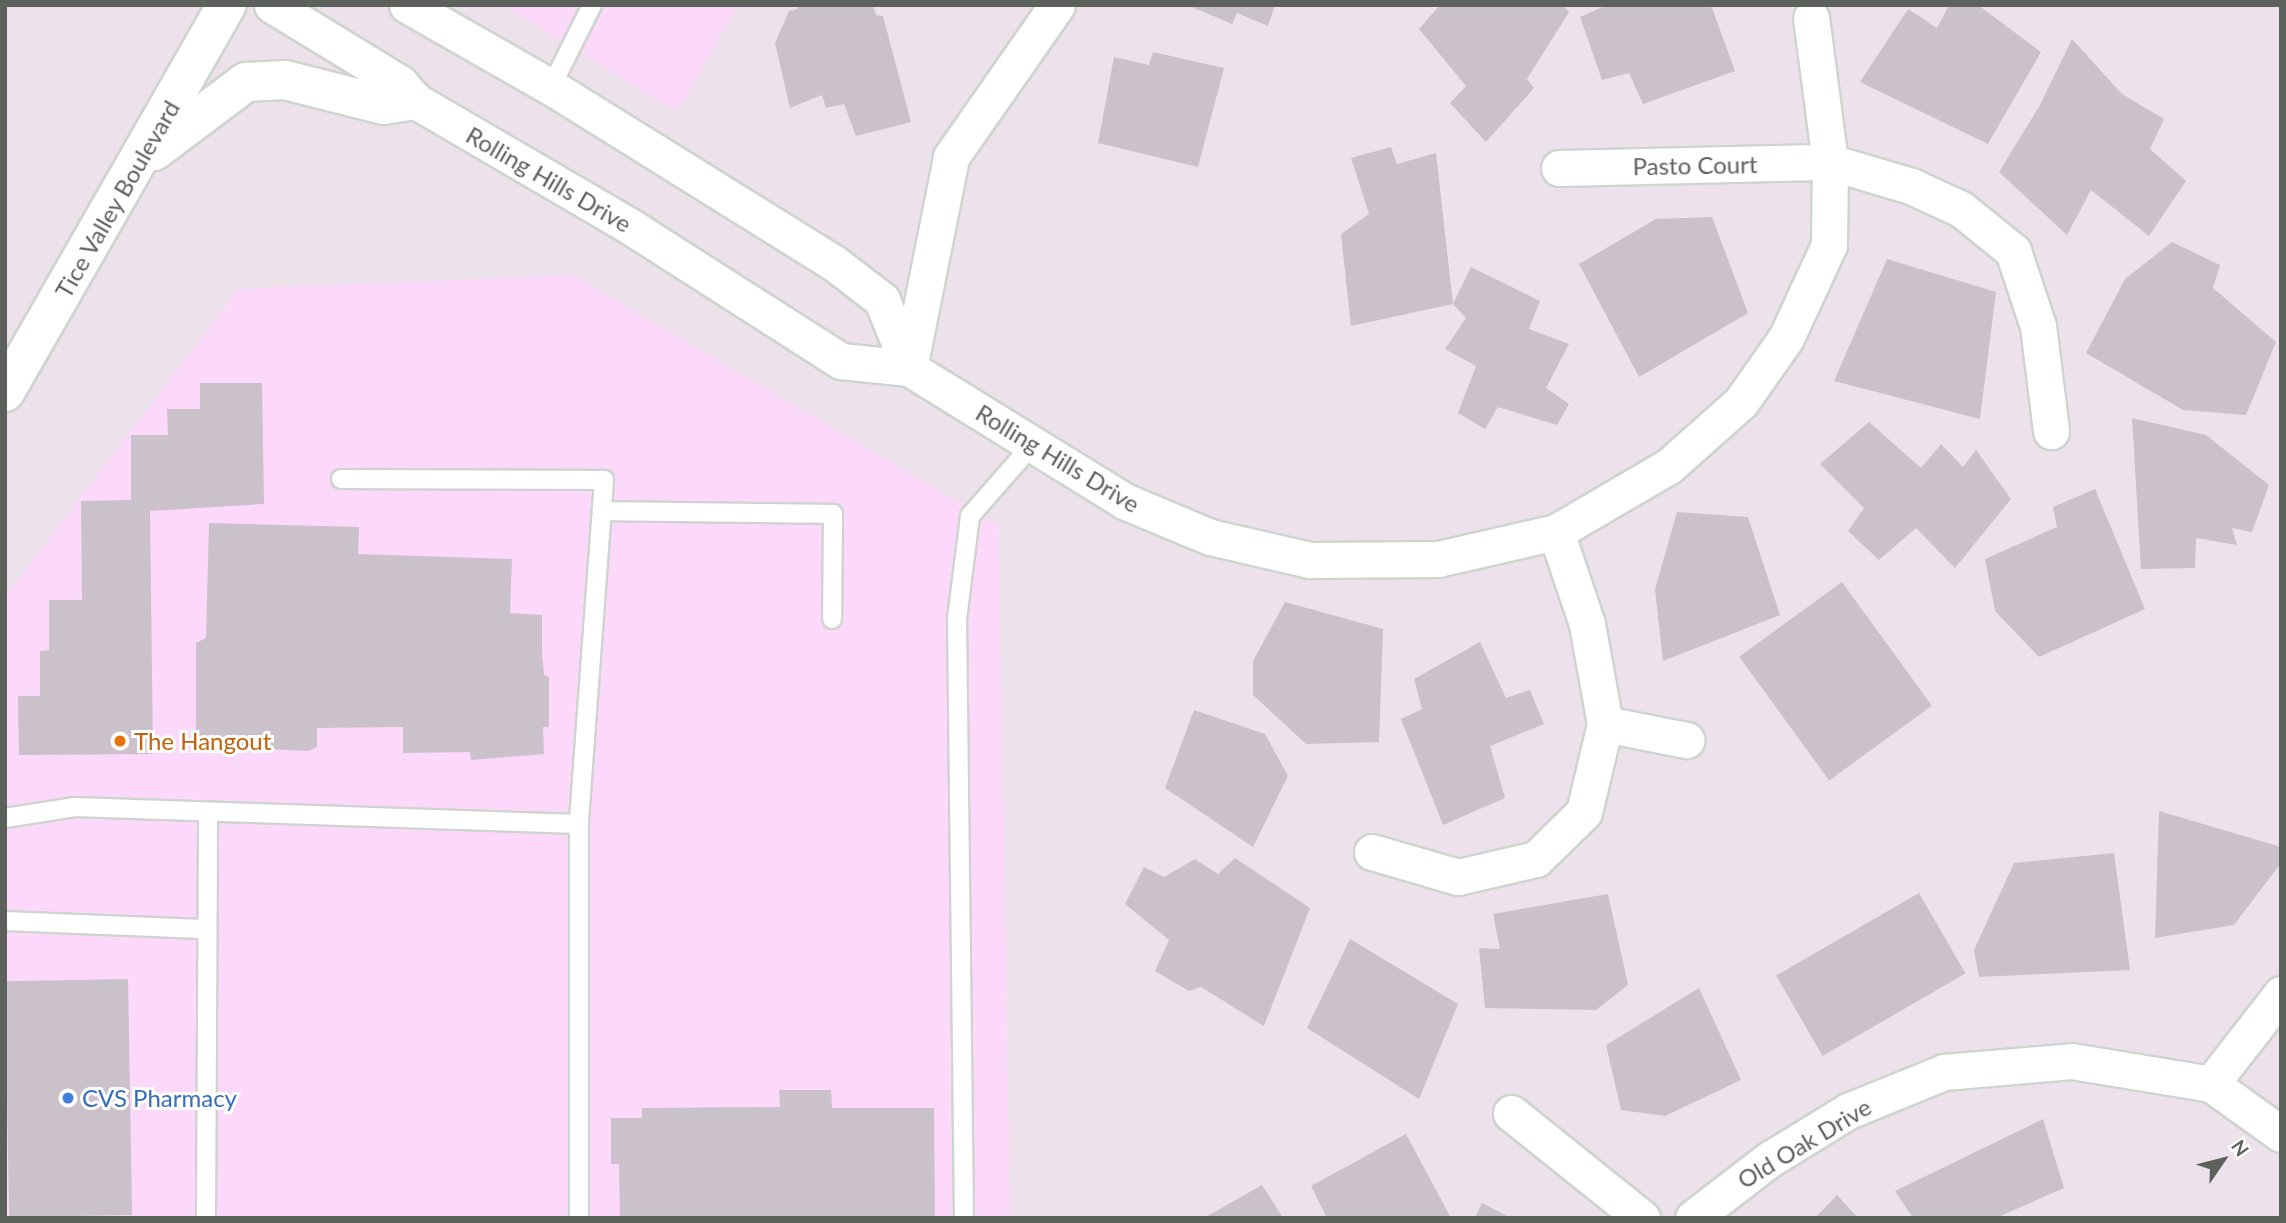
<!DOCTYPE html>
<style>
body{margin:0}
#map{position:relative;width:2286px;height:1223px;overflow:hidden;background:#ede2ec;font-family:Lato,sans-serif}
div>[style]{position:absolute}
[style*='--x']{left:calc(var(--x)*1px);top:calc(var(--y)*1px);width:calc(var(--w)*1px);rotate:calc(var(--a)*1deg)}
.commercial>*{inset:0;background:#fcd8fa}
.building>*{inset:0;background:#cac1ca;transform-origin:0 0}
.roads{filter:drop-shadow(2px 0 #ced4ce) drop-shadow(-2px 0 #ced4ce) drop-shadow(0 2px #ced4ce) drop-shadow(0 -2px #ced4ce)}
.lane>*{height:18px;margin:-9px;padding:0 9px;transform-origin:9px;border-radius:9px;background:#fff}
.street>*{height:35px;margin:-17.5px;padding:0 17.5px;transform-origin:17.5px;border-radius:17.5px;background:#fff}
.secondary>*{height:38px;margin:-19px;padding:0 19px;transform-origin:19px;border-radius:19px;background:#fff}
.dots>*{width:19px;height:19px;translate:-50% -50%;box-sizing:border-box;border:4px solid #fff;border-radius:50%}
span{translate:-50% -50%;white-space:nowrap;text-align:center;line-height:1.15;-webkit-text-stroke:6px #fff;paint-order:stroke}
.street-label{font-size:24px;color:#5c625b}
.food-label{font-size:24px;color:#c56008}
.left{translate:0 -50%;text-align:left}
.shop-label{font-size:24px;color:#366cbe}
.frame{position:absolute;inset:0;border:7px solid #5c625b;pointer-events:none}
.north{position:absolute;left:2188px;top:1125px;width:70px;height:70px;-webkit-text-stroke:5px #fff;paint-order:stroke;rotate:55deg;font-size:19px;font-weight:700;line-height:28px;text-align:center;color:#5c625b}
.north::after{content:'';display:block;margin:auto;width:24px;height:32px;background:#5c625b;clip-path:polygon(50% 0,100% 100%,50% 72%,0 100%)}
</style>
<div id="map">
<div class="commercial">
<div style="clip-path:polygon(504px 5px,738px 5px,677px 112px)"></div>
<div style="clip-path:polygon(573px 275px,999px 526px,1010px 1218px,5px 1218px,5px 597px,239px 289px)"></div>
</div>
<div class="building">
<div style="clip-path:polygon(797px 5px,873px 5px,876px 15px,883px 16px,911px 122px,856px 136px,844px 104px,826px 108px,822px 95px,790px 108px,775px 43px,789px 11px,798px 9px)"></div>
<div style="clip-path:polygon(1187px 5px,1275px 5px,1268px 26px,1237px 13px,1232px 24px)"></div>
<div style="clip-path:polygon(1440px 5px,1563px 5px,1569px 12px,1527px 79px,1534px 88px,1486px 142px,1450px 103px,1466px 86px,1419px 29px)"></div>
<div style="clip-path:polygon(1607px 5px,1711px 5px,1735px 71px,1643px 104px,1629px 73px,1602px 80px,1580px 17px)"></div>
<div style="clip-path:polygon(1949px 5px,1978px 5px,2041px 52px,1988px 144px,1860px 82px,1908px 9px,1937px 28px)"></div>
<div style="clip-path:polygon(2072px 39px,2122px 94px,2164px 119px,2150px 149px,2186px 181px,2149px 236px,2091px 190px,2067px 235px,1999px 172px,2040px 105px)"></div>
<div style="clip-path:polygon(1153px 52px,1224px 68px,1198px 167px,1098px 143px,1114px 57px,1149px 65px)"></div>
<div style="clip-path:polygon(1391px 147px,1397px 164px,1436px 153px,1453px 304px,1351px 326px,1341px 234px,1369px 214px,1351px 158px)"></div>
<div style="clip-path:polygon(1712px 217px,1748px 313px,1639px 377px,1579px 264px,1656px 219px)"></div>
<div style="clip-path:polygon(2172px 242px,2220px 265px,2213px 288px,2276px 342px,2246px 415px,2183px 410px,2086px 353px,2125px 279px)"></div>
<div style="clip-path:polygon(1887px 259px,1996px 292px,1980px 419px,1834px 381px)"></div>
<div style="clip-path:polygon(1471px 267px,1540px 301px,1529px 329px,1569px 344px,1546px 388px,1569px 404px,1557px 425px,1498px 407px,1485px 429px,1458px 413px,1476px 366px,1445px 349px,1466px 318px,1453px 304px)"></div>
<div style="clip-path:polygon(200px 383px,262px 383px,264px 504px,150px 511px,153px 754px,19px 755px,18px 696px,40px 696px,40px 651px,49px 650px,49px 600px,82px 600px,81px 501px,131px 500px,131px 435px,168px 435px,167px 409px,200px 409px)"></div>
<div style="clip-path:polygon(2132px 418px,2206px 435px,2269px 485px,2252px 532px,2232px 528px,2237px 545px,2196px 538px,2195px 568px,2141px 569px)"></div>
<div style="clip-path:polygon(1869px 422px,1921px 468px,1941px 444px,1963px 467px,1976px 450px,2011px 499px,1955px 568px,1916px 528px,1879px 560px,1848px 531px,1864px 508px,1820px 464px)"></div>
<div style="clip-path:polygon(2095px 489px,2145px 609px,2039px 657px,1995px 611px,1985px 559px,2057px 527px,2053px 507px)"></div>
<div style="clip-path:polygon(1677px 512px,1748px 517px,1780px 615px,1663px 661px,1655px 589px)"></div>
<div style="clip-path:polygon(209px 523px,359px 527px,358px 554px,512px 559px,510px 613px,542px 615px,542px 653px,544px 675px,549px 677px,549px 727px,543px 727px,544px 754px,471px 760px,470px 752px,403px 753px,403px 727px,317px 728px,317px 747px,308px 751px,196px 746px,196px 643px,206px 638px)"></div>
<div style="left:1842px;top:582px;width:153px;height:127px;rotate:54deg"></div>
<div style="clip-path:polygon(1285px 602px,1383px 629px,1379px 742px,1306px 744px,1253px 695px,1253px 661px)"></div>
<div style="clip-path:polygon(1480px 642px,1506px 698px,1530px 690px,1544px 724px,1490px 746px,1505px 798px,1443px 825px,1401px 719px,1422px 709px,1414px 679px)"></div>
<div style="clip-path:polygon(1194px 710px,1265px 734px,1288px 776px,1253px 847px,1165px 788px)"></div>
<div style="clip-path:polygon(2159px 811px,2281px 847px,2281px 863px,2234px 925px,2155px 938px)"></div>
<div style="clip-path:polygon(2114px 853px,2130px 970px,1979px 977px,1974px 950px,2014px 863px)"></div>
<div style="clip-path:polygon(1235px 858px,1310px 908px,1264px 1026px,1201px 987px,1189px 991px,1155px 971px,1169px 940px,1125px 904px,1144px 867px,1164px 877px,1195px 859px,1218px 874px)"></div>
<div style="left:1919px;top:893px;width:93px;height:165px;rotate:60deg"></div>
<div style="clip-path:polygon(1608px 894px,1628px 985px,1596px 1010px,1485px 1008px,1479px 948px,1500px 949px,1493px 914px)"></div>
<div style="clip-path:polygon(1350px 939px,1458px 1004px,1419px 1099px,1307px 1028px)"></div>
<div style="left:128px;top:979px;width:236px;height:123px;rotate:89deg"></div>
<div style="clip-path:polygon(1699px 988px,1741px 1080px,1665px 1116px,1621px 1110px,1606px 1045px)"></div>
<div style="clip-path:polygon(779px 1090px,831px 1090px,832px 1108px,934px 1108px,935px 1218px,620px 1218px,619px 1164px,611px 1164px,611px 1118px,642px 1118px,642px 1108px,780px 1107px)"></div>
<div style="clip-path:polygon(2043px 1119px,2064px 1188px,1996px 1218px,1913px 1218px,1895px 1191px)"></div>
<div style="clip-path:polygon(1406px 1134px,1451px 1218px,1327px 1218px,1311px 1186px)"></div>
<div style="clip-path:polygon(1262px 1185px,1283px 1218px,1204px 1218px)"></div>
<div style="clip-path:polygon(1837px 1195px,1858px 1218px,1815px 1218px)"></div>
<div style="clip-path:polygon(1482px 1203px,1511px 1218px,1475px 1218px)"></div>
</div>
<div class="roads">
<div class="lane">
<div style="--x:551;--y:87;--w:92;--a:-63.4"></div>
<div style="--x:341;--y:479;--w:263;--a:0.2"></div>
<div style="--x:604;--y:480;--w:345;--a:94.2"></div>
<div style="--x:579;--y:824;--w:394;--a:90"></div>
<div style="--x:603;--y:511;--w:230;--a:0.7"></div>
<div style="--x:833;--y:514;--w:105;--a:90.5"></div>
<div style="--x:5;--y:818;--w:71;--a:-8.9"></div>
<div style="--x:75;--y:807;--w:504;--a:1.93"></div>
<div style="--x:5;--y:921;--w:201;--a:2.3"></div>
<div style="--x:206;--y:1218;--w:406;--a:-89.7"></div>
<div style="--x:964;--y:1218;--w:599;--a:-90.67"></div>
<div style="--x:957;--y:619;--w:104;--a:-82.8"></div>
<div style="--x:970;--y:516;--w:96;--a:-48.8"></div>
</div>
<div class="street">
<div style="--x:272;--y:5;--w:150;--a:31.4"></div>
<div style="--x:400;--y:83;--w:22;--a:51"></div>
<div style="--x:414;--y:100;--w:248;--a:30.3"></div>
<div style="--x:628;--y:225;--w:253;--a:32.6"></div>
<div style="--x:841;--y:361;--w:68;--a:5.9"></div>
<div style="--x:909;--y:368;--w:253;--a:31.7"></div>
<div style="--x:1124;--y:501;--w:93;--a:22.7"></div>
<div style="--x:1210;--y:537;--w:103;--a:13"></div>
<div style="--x:1310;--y:560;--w:128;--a:-0.4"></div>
<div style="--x:1438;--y:559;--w:121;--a:-12.9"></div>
<div style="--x:1556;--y:532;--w:131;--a:-30.3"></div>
<div style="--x:1669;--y:466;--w:96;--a:-41.6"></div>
<div style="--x:1741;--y:402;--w:78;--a:-54.9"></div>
<div style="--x:1786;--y:338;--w:102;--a:-65.2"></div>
<div style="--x:1829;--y:245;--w:83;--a:-89.3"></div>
<div style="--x:1830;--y:162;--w:145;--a:-97.5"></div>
<div style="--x:407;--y:5;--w:166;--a:29.7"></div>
<div style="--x:551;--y:87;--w:333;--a:31.9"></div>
<div style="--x:834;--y:263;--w:61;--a:37.6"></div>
<div style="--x:882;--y:300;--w:73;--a:68.3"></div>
<div style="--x:1559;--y:168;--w:271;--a:-1.3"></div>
<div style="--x:1830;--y:162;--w:84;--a:16.5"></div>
<div style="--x:1911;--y:186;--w:55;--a:24.7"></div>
<div style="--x:1961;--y:209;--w:67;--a:38.9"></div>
<div style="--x:2013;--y:251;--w:79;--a:71.6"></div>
<div style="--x:2038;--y:326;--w:106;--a:82.9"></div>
<div style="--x:909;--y:368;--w:215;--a:-78.7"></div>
<div style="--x:951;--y:157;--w:185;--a:-55.1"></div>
<div style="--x:1605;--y:724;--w:83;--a:11.2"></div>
<div style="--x:1372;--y:852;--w:90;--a:16.2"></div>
<div style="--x:1458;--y:877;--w:80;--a:-13"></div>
<div style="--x:1536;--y:859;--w:67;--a:-44.4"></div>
<div style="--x:1584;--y:812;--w:90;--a:-76.6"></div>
<div style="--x:1605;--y:724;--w:102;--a:-100.2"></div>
<div style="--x:1587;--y:624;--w:97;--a:-108.6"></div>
<div style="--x:2211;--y:1084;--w:114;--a:-52.1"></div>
<div style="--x:1511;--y:1113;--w:168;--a:38.7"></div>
<div style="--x:1693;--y:1218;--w:97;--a:-37.5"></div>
<div style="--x:1770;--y:1159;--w:92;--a:-31.6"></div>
<div style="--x:1848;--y:1111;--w:104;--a:-22.1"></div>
<div style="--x:1944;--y:1072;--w:128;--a:-4.9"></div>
<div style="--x:2072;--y:1061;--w:141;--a:9.4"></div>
<div style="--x:2211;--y:1084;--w:86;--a:35.5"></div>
</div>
<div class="secondary">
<div style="--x:419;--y:5;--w:11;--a:52"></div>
<div style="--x:154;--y:151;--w:115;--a:-36.9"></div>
<div style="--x:246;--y:82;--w:39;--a:-3"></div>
<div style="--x:285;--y:80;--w:102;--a:14.2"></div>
<div style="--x:384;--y:105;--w:30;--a:-9"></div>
<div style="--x:5;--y:392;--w:446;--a:-60.2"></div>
</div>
</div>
<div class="dots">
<div style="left:120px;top:741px;background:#e8710a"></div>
<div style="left:68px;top:1098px;background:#3f7fe0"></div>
</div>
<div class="street-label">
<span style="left:1695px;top:165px;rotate:-1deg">Pasto Court</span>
<span style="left:549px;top:179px;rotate:30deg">Rolling Hills Drive</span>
<span style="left:117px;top:199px;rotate:-60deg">Tice Valley Boulevard</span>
<span style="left:1058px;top:458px;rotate:31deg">Rolling Hills Drive</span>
<span style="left:1804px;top:1143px;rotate:-31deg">Old Oak Drive</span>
</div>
<div class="food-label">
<span class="left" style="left:134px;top:741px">The Hangout</span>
</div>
<div class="shop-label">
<span class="left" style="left:82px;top:1098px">CVS Pharmacy</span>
</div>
<div class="frame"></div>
<div class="north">N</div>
</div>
